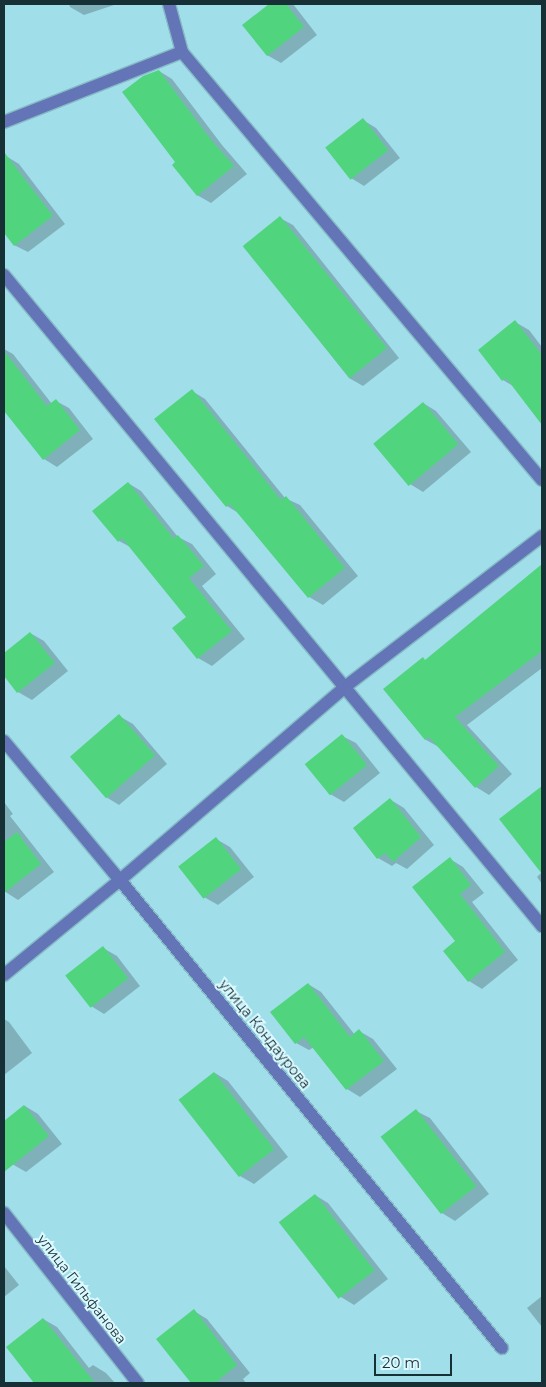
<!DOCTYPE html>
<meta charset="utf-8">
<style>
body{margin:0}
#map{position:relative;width:546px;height:1387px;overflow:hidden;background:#a0deea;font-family:Montserrat,sans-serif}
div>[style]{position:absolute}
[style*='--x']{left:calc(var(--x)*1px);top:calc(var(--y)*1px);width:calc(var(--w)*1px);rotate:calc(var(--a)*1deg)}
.shadow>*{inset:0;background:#0003}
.building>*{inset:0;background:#50d57e;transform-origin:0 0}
.roads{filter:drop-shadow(1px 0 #85bbc6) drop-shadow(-1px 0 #85bbc6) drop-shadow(0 1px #85bbc6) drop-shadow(0 -1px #85bbc6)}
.minor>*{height:12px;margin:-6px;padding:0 6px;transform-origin:6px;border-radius:6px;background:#6475b7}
span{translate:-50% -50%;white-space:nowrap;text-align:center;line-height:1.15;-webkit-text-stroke:4px #dbf9ff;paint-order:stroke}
.street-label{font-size:14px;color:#173035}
.frame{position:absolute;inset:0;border:5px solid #173035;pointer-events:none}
.scale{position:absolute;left:374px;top:1354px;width:78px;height:22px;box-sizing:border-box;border:2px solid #173035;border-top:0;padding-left:6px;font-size:15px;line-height:18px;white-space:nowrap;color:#173035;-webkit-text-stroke:4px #dbf9ff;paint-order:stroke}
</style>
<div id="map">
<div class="shadow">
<div style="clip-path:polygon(69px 4px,117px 4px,84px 15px,70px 7px)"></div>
<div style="clip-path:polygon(271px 4px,293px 4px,317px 35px,281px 63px,267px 55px,244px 25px)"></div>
<div style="clip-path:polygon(159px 71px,172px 79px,222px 145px,247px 174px,211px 203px,197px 195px,176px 163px)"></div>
<div style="clip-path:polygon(363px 120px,376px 128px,400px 158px,364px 186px,351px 178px)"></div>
<div style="clip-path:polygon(6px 156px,19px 164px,65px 224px,28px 252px,14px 245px,4px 231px,4px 157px)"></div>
<div style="clip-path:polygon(280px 218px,293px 225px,399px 358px,363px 386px,349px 378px,244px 245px)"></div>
<div style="clip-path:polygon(515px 322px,529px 330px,542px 347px,542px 423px,513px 386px,503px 380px)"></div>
<div style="clip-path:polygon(4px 349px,13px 354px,52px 404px,56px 401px,69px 408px,93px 439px,57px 467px,44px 459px,4px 410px)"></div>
<div style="clip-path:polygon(192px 391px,205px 399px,285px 498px,300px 505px,358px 576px,323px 605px,309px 597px,240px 514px,227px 506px)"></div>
<div style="clip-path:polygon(423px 403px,436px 411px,471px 452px,423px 492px,410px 484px)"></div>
<div style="clip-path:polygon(128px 483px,141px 491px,178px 537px,192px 544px,216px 574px,202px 586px,245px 639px,212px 666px,198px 658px,188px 617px,132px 548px,119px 541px)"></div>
<div style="clip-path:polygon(542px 566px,542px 668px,467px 725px,512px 774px,489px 795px,476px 787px,439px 747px,426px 740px,385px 689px,426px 661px)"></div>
<div style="clip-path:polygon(30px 633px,44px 641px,68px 671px,32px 700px,18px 692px,4px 674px,4px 654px)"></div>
<div style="clip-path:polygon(119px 716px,133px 724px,167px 764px,119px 805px,106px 797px)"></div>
<div style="clip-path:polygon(342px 736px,356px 743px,380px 773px,344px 802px,330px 794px)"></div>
<div style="clip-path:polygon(537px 791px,542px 794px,542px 872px,501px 819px)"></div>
<div style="clip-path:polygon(391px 800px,404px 808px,434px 845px,407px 869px,396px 863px,392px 866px,378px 858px,354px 828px)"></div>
<div style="clip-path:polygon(4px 802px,13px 814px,10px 816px,54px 872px,18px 900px,4px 891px)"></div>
<div style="clip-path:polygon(216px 839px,230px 847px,254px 877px,218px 905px,204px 897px)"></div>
<div style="clip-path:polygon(450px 859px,463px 867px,484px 893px,472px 902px,518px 960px,482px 989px,469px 981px,457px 942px)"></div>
<div style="clip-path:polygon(542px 872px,542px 884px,537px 877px)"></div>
<div style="clip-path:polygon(103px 948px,117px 956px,140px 986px,104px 1014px,91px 1006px)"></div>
<div style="clip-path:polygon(308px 984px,321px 992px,355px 1035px,359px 1031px,373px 1039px,397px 1069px,360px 1097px,347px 1089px,314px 1047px,309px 1050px,296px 1043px)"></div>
<div style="clip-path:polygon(4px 1019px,9px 1022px,32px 1053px,4px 1075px)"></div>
<div style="clip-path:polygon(215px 1073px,228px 1081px,288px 1157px,254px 1184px,240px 1176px)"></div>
<div style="clip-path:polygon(25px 1106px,38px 1114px,62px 1144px,26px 1172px,12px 1164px,4px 1153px,4px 1122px)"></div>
<div style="clip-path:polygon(416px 1111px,430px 1118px,489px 1194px,455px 1221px,442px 1213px)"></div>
<div style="clip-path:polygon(315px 1195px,328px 1203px,388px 1279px,354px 1305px,341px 1297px)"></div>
<div style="clip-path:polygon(4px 1266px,19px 1285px,4px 1297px)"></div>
<div style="clip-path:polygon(542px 1296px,542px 1327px,527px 1308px)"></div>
<div style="clip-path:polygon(194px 1311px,207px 1319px,250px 1373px,243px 1379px,246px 1383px,192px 1383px,158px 1339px)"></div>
<div style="clip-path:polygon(43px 1319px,57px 1327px,89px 1368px,93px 1365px,106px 1373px,115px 1383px,41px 1383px,31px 1378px)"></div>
</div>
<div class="building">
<div style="clip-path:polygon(269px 4px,286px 4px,304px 27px,267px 56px,242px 25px)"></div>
<div style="clip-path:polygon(159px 70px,208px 136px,234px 166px,197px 196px,172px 165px,175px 162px,122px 92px,143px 76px)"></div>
<div style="left:363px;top:118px;width:41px;height:48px;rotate:52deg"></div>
<div style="clip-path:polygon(4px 152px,53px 216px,14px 246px,4px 233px)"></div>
<div style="left:280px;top:216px;width:170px;height:48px;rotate:51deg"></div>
<div style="clip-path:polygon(515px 320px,542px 355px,542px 425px,506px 378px,502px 381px,478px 350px)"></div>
<div style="clip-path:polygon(4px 351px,47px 406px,56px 399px,80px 430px,43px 460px,4px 411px)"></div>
<div style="clip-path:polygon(192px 389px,281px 500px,286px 496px,345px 568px,308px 598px,230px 504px,226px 507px,154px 419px)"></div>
<div style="left:423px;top:402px;width:55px;height:65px;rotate:50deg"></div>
<div style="clip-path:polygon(128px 482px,174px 539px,178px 535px,204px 566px,189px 578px,232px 631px,197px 659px,172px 628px,186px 617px,122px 538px,118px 542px,92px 511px)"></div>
<div style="clip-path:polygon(542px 564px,542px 651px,455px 717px,499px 766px,475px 788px,429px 737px,425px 740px,383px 689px,423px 657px,425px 660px)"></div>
<div style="clip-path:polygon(30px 632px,55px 663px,17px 693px,4px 676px,4px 653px)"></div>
<div style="left:119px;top:714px;width:55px;height:65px;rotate:49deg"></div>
<div style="left:342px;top:734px;width:40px;height:48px;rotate:51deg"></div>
<div style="clip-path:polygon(542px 786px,542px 874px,499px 819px)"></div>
<div style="clip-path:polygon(390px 798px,421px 837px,393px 862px,385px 853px,377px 859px,353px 828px)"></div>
<div style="clip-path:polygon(17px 832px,41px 864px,4px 893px,4px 842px)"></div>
<div style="left:216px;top:837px;width:41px;height:48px;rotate:52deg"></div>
<div style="clip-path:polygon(450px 857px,471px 885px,460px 894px,505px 952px,468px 982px,443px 951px,455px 941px,412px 887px)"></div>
<div style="left:103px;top:946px;width:41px;height:48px;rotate:52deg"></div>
<div style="clip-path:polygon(308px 983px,350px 1037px,359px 1029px,384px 1061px,346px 1090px,304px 1037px,295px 1044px,270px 1012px)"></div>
<div style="left:214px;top:1072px;width:98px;height:45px;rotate:52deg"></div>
<div style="clip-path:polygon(24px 1105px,49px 1136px,4px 1172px,4px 1121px)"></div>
<div style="left:416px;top:1109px;width:98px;height:45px;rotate:52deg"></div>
<div style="left:315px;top:1194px;width:97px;height:46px;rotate:52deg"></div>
<div style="clip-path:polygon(194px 1309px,237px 1365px,215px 1383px,191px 1383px,156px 1339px)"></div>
<div style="clip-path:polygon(43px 1318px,95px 1383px,34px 1383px,6px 1347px)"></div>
</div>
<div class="roads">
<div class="minor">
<div style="--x:169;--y:4;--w:50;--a:74.8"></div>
<div style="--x:182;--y:52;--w:559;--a:49.93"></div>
<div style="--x:4;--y:122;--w:191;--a:-21.5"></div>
<div style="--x:4;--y:275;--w:845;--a:50.43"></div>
<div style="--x:4;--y:741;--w:181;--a:50.2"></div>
<div style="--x:120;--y:880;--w:604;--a:50.78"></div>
<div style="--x:4;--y:975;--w:150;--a:-39.3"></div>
<div style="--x:120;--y:880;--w:298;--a:-40.6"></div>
<div style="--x:346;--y:686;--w:247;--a:-37.4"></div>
<div style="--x:4;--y:1213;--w:216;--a:51.8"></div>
</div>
</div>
<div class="street-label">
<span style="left:265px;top:1034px;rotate:51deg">улица Кондаурова</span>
<span style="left:82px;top:1289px;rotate:52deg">улица Гильфанова</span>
</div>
<div class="frame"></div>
<div class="scale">20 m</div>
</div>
